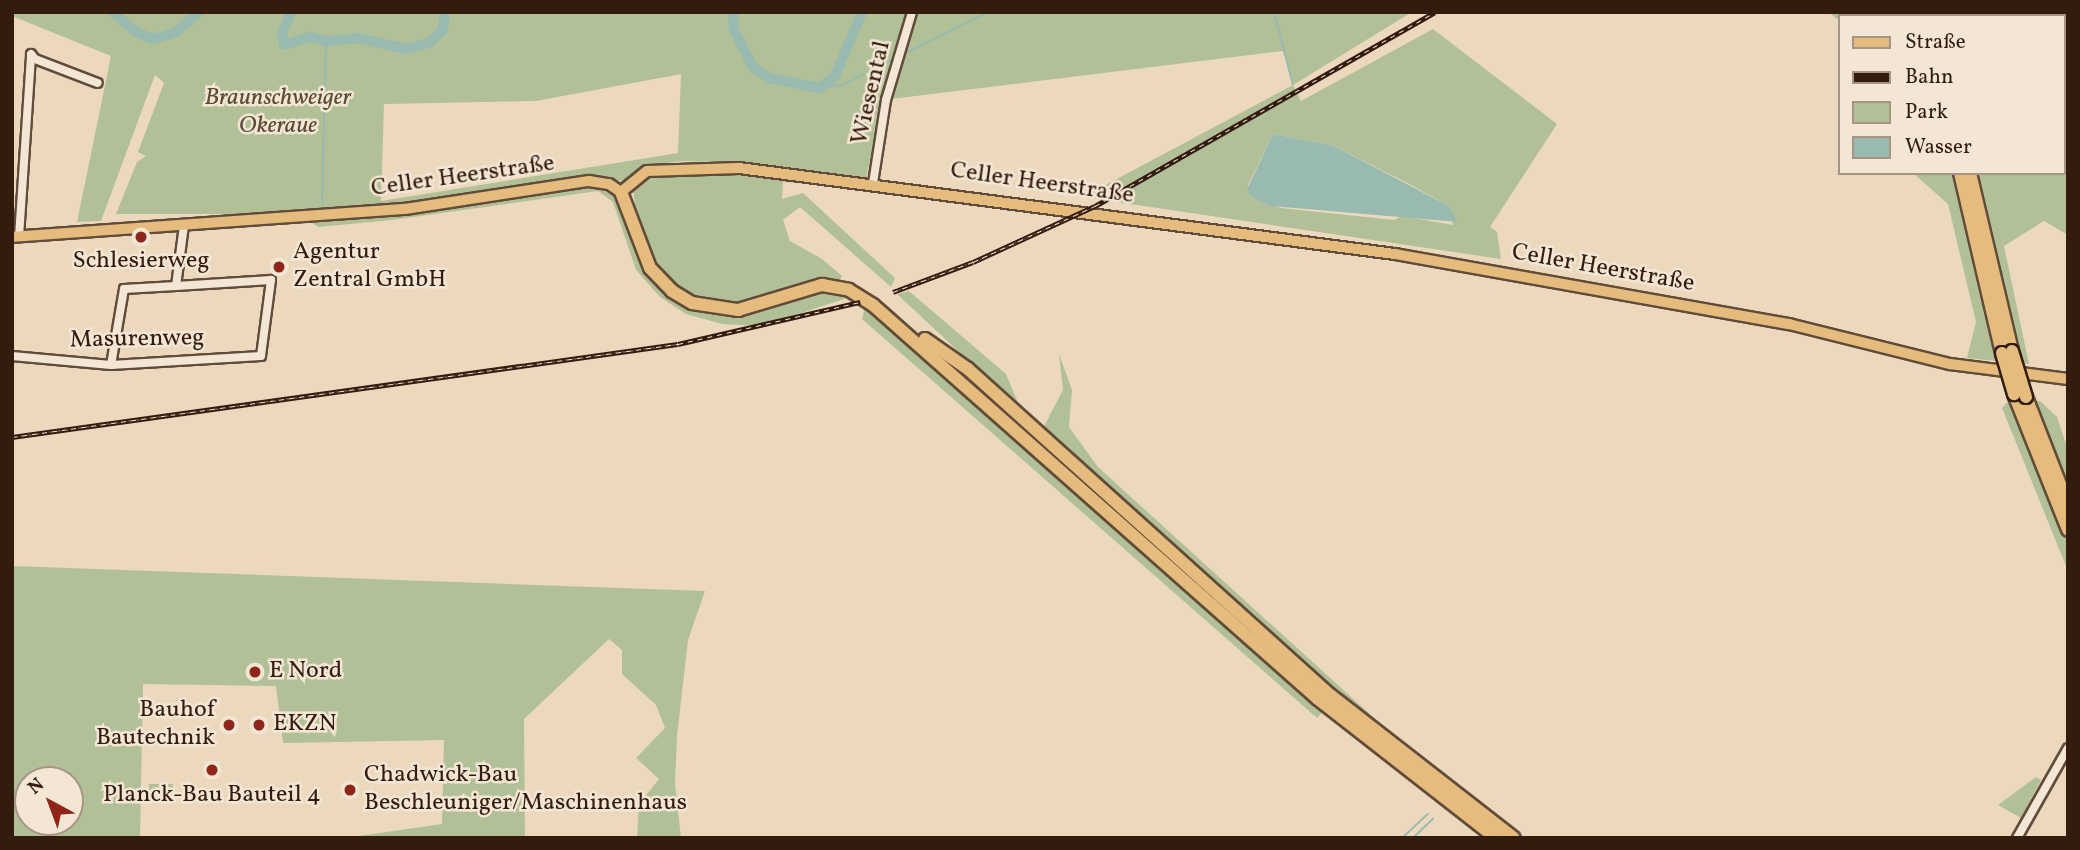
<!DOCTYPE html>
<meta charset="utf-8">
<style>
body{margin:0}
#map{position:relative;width:2080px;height:850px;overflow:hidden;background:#ecd9bd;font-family:Vollkorn,serif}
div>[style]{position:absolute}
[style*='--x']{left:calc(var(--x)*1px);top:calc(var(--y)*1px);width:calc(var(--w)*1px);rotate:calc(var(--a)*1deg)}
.green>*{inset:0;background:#b1c096;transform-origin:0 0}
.water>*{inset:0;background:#99bab1}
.stream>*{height:2px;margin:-1px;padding:0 1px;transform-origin:1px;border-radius:1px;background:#99bab1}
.river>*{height:10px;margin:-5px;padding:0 5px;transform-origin:5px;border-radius:5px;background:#99bab1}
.roads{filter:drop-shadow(2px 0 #614b3a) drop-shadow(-2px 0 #614b3a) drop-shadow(0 2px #614b3a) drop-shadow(0 -2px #614b3a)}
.minor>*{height:8px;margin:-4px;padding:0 4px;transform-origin:4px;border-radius:4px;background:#f3e6d4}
.major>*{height:10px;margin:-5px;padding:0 5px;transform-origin:5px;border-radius:5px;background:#e6bc7e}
.highway>*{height:12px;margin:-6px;padding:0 6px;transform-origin:6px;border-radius:6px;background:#e6bc7e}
.rail>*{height:4.5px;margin-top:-2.25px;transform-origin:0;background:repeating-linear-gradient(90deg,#f3e6d4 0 5px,#331c0e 0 10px);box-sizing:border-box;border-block:2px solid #331c0e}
.bridges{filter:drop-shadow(2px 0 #331c0e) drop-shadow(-2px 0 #331c0e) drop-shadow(0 2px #331c0e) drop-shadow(0 -2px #331c0e)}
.highway-bridge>*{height:12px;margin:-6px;padding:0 6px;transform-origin:6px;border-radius:6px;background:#e6bc7e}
.dots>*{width:19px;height:19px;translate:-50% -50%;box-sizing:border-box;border:4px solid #f3e6d4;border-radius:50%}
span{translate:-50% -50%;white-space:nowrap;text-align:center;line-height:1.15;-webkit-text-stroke:5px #f3e6d4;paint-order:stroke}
.street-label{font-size:24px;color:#331c0e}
.park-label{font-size:24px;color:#594d37;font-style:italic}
.poi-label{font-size:24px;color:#331c0e}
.left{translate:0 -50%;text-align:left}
.right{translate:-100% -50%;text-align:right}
.frame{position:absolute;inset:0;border:14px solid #331c0e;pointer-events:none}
.legend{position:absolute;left:1838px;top:14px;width:228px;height:161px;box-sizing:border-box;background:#f3e6d4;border:2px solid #a69585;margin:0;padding:9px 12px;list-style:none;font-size:21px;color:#331c0e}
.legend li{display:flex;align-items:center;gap:14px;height:35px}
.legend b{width:35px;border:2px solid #a69585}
.north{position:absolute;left:14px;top:766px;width:70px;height:70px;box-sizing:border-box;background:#f3e6d4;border:2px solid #a69585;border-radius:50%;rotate:319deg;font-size:19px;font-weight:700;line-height:28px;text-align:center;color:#331c0e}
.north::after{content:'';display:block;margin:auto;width:24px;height:32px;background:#8f2418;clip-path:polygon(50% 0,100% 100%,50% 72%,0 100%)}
</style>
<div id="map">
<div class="green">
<div style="clip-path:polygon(evenodd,12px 12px,1412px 12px,1293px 85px,1301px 101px,1433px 29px,1557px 124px,1490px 227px,1497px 232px,1501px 259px,1083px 197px,1293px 85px,1283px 51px,883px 100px,866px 178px,754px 163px,683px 161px,650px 165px,623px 181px,584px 176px,468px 197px,307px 214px,116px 214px,137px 162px,146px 156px,138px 152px,164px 83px,155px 75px,101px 221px,77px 222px,111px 56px,12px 16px,12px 12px,681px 74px,678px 153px,381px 201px,384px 104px,536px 101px,681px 74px,12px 12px,1273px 134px,1332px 145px,1411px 185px,1449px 206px,1453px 225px,1402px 216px,1394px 220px,1281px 208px,1252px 197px,1248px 185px,1273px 134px)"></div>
<div style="clip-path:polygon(1828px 12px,2068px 12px,2068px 235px,2044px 221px,2004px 246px,2029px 364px,1967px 358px,1976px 322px,1948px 204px,1913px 173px,2064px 173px,2064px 16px,1840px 16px,1840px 21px)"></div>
<div style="clip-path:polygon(732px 172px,880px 189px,783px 182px,782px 199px,803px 193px,895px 278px,891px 287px,800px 207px,783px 220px,790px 241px,822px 259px,842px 276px,840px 280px,814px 280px,745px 305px,714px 305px,680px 291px,652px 266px,639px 235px,633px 190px,649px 175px)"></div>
<div style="clip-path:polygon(594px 186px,616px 197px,641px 262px,691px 308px,721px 313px,828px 289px,850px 297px,762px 326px,722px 324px,686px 314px,660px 297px,636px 270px,613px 202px,598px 191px,392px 220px,318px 227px,307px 219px,414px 213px)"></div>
<div style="clip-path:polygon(909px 291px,1006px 374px,1021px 410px,897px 294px)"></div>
<div style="clip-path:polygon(865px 307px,1323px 711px,1317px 718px,862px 319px)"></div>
<div style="clip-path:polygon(1059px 354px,1072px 390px,1069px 427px,1098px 467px,1417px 757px,1320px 678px,1042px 430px,1063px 390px)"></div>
<div style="clip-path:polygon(2010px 399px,2040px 401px,2057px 417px,2068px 450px,2068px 571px,2002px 408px)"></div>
<div style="clip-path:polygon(evenodd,12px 566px,705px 591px,688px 640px,677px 736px,675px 783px,681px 838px,637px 838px,639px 804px,659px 779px,636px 758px,665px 728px,656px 705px,622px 674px,622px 650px,609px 639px,524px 719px,525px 838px,345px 838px,442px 824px,444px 740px,283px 743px,276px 686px,143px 684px,140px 838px,12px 838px,12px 566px,28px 780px,70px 780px,70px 822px,28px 822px,28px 780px)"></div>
<div style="clip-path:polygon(2036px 777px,2041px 780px,2021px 818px,1998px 805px)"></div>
<div style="left:173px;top:784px;width:15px;height:24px;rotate:90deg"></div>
</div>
<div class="water">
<div style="clip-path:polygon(1273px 134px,1332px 145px,1449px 206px,1458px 222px,1271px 206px,1252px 197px,1247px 189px)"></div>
</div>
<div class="stream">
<div style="--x:1274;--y:12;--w:75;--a:75.4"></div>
<div style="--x:905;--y:53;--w:93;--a:-26"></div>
<div style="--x:820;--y:88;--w:25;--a:-9"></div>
<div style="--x:845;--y:84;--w:54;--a:-27.5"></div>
<div style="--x:322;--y:204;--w:163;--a:-88.6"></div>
<div style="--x:1402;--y:838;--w:35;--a:-43"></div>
<div style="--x:1413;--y:838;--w:28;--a:-44"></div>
</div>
<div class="river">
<div style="--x:113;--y:12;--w:30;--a:41"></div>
<div style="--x:136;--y:32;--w:18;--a:22"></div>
<div style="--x:153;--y:39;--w:24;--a:-17"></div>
<div style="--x:176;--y:32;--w:30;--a:-41"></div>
<div style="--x:291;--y:12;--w:24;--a:112"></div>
<div style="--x:282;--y:34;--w:11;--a:80"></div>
<div style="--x:284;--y:45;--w:28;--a:-17"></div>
<div style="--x:311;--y:37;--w:16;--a:15"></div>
<div style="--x:326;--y:41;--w:32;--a:-5"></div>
<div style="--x:358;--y:38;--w:49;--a:12.9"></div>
<div style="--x:406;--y:49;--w:24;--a:-15"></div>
<div style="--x:429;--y:43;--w:19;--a:-43"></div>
<div style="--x:443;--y:30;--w:18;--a:-84"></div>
<div style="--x:733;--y:12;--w:18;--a:87"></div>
<div style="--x:734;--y:30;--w:42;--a:62.8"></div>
<div style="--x:753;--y:67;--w:19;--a:35"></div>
<div style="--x:769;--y:78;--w:52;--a:11.1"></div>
<div style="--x:820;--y:88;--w:19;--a:-39"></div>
<div style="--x:835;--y:76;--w:69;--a:-67.1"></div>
</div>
<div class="roads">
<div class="minor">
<div style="--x:873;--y:183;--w:84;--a:-81.1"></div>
<div style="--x:886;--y:100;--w:92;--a:-73.5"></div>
<div style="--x:19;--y:237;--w:183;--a:-86.2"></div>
<div style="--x:31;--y:54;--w:6;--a:51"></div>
<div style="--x:35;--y:59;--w:67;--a:20.9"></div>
<div style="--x:12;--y:356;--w:99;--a:5.2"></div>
<div style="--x:111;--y:365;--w:150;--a:-3.4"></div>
<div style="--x:261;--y:356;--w:77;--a:-82.5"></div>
<div style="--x:271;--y:280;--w:95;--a:176.4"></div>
<div style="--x:111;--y:365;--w:77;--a:-80.3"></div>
<div style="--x:124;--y:289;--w:52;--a:-3.3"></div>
<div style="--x:176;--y:286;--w:62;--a:-82.5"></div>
<div style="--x:2017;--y:838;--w:103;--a:-60.5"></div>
</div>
<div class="major">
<div style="--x:12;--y:237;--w:394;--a:-4.1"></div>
<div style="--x:405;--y:209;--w:186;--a:-8.7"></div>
<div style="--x:589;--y:181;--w:20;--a:9"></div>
<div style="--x:609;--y:184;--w:14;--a:34"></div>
<div style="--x:621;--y:192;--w:33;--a:-39"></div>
<div style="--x:647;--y:171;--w:92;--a:-1.9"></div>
<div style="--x:739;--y:168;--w:662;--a:7.47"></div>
<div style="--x:1395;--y:254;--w:400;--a:10.1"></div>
<div style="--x:1789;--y:324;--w:166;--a:14"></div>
<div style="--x:1950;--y:364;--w:119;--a:7.2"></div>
</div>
<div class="highway">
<div style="--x:1944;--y:12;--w:4;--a:90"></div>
<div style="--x:1955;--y:12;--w:4;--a:90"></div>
<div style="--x:1960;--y:173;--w:185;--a:76.9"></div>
<div style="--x:1970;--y:173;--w:183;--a:76.7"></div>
<div style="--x:621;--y:192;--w:81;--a:69.1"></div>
<div style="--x:650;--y:268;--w:32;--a:46"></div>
<div style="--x:672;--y:291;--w:23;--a:31"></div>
<div style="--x:692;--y:303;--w:47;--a:8.7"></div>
<div style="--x:738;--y:310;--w:88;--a:-16.6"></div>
<div style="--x:822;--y:285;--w:27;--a:10"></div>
<div style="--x:849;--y:290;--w:28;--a:32"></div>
<div style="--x:873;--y:305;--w:594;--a:41.52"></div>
<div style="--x:1318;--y:699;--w:226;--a:38"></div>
<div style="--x:925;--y:339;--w:52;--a:34.9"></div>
<div style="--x:968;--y:369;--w:481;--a:42"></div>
<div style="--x:1325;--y:691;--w:239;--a:37.9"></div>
<div style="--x:2014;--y:394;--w:146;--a:68.3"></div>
<div style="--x:2026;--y:397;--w:116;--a:68.7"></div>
</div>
</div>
<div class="rail">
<div style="--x:893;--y:292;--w:85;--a:-20.6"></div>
<div style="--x:973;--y:262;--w:134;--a:-24.7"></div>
<div style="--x:1095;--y:206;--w:391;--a:-29.7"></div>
<div style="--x:12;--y:437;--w:672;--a:-7.95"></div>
<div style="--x:678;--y:344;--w:187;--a:-13"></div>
</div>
<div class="bridges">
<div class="highway-bridge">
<div style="--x:2012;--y:351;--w:48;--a:73.1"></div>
<div style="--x:2002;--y:353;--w:43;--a:73.7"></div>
</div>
</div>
<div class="dots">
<div style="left:141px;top:237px;background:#8f2418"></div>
<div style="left:279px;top:267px;background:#8f2418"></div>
<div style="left:255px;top:672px;background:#8f2418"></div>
<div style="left:229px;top:725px;background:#8f2418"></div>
<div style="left:259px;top:725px;background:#8f2418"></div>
<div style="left:212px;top:770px;background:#8f2418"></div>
<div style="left:350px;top:790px;background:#8f2418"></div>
</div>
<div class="street-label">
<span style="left:872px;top:93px;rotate:-77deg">Wiesental</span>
<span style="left:463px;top:177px;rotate:-8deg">Celler Heerstraße</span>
<span style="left:1042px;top:184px;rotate:8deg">Celler Heerstraße</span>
<span style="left:1603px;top:269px;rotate:10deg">Celler Heerstraße</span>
<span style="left:137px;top:340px;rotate:-1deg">Masurenweg</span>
</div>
<div class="park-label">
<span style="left:278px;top:113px">Braunschweiger<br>Okeraue</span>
</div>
<div class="poi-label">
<span class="left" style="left:293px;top:267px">Agentur<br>Zentral GmbH</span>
<span style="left:141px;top:262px">Schlesierweg</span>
<span class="left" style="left:269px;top:672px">E Nord</span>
<span class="right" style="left:215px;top:725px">Bauhof<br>Bautechnik</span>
<span class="left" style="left:273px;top:725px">EKZN</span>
<span class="left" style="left:364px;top:790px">Chadwick-Bau<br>Beschleuniger/Maschinenhaus</span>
<span style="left:212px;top:796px">Planck-Bau Bauteil 4</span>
</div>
<div class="frame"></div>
<ul class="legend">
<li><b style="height:9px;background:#e6bc7e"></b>Straße</li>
<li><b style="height:9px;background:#331c0e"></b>Bahn</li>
<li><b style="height:19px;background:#b1c096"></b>Park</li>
<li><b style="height:19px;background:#99bab1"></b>Wasser</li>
</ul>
<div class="north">N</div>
</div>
